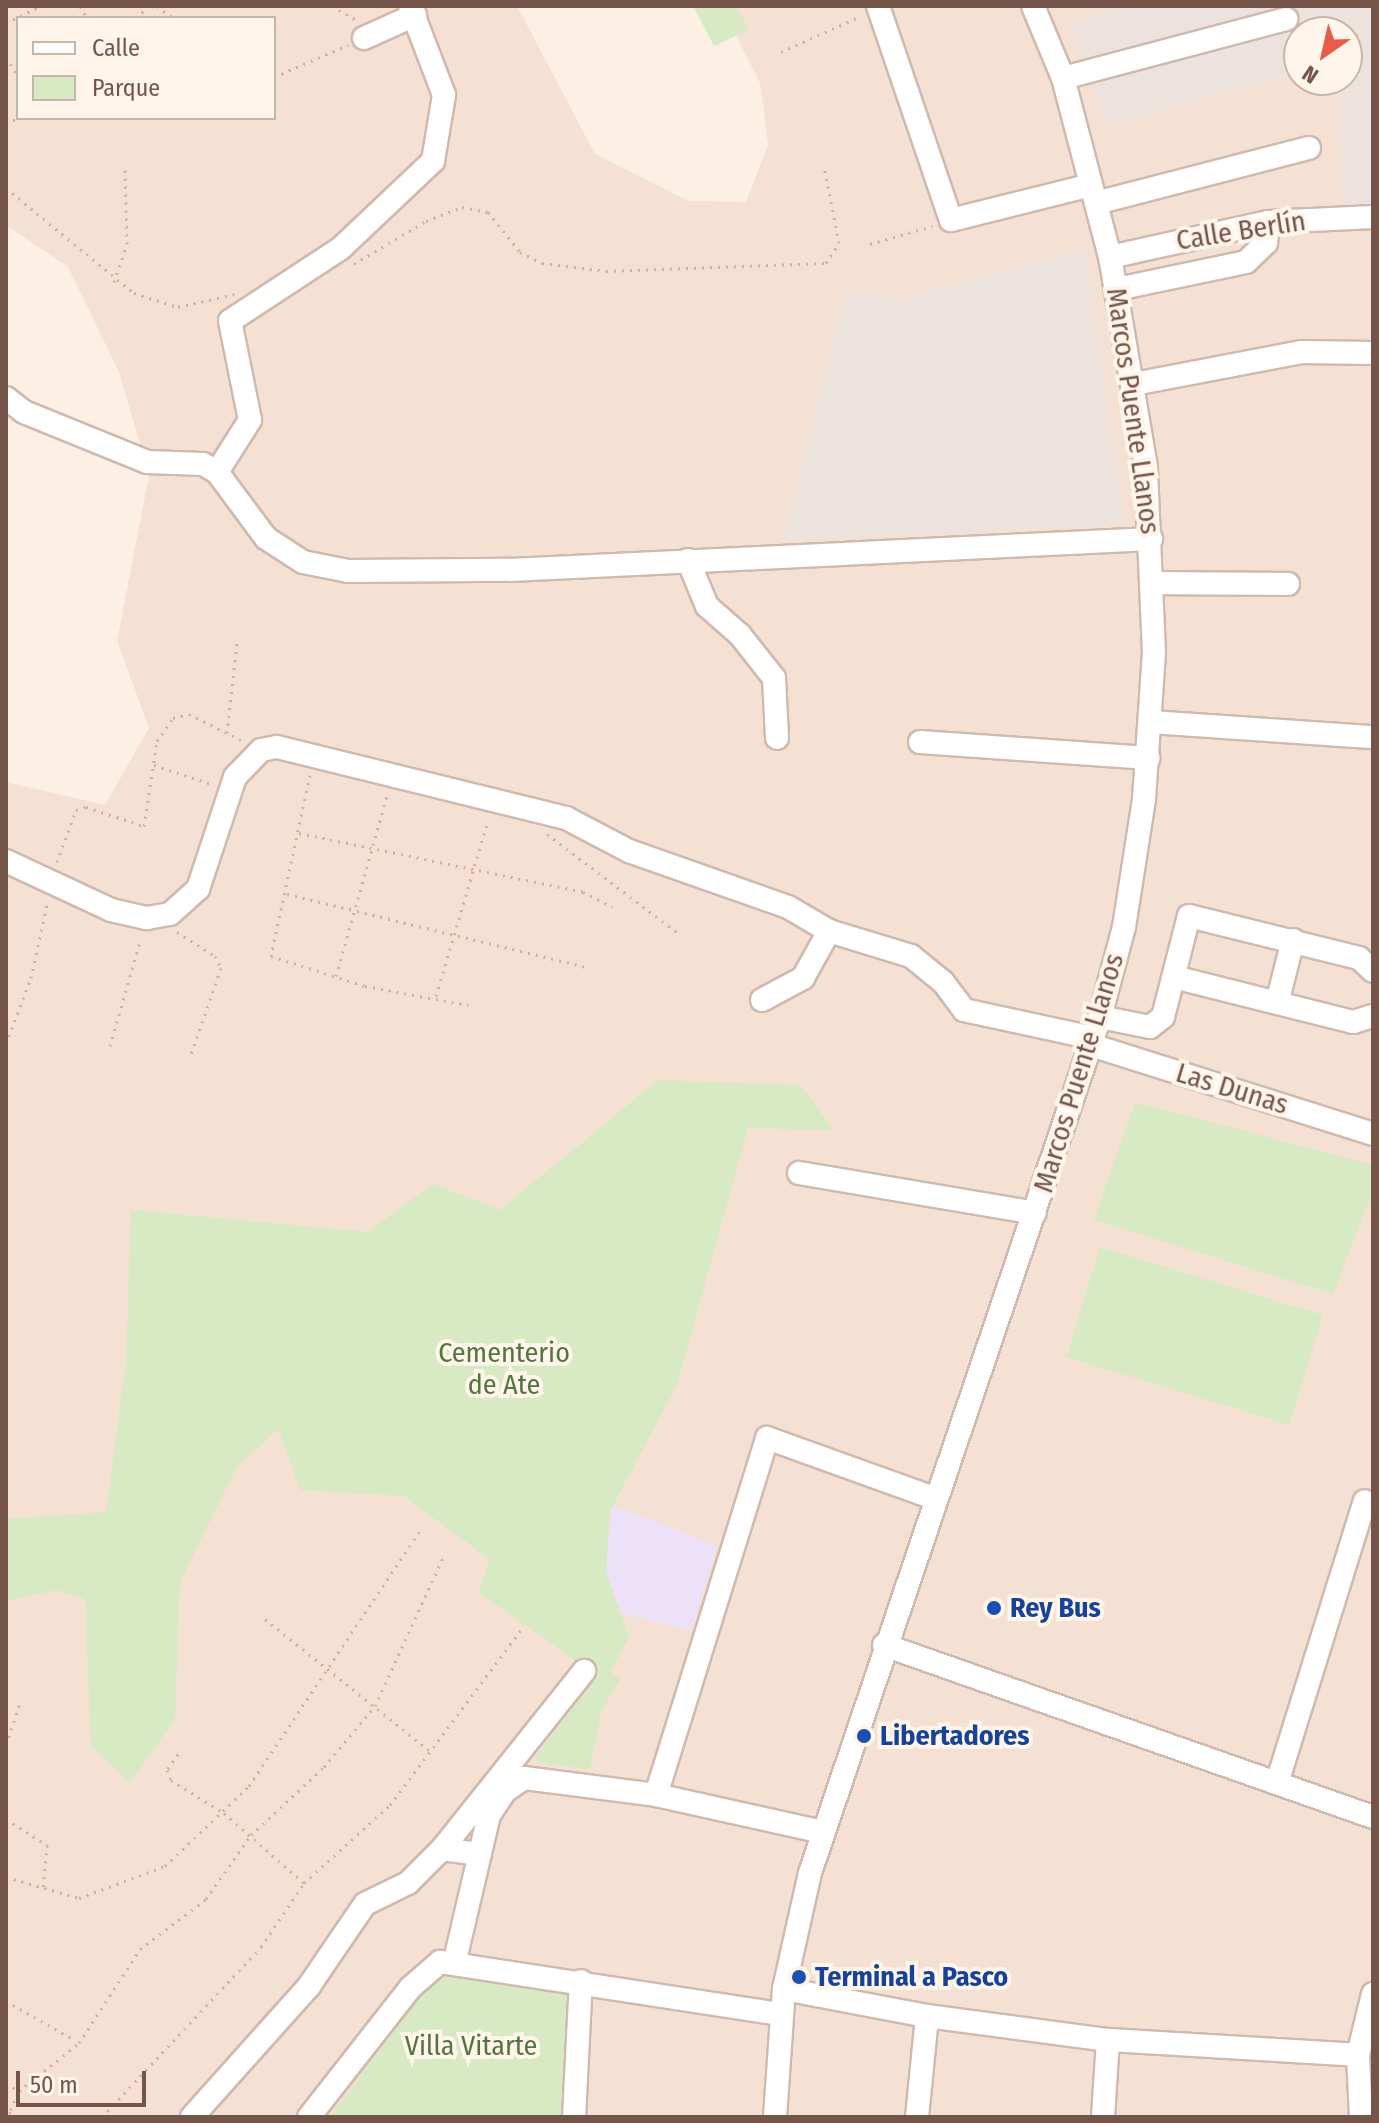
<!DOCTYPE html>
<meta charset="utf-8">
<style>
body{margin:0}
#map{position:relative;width:1379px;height:2123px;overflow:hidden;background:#fcf0e4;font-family:"Fira Sans Condensed",sans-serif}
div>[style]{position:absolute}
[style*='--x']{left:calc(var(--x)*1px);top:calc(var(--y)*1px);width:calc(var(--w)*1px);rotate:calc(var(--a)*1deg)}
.residential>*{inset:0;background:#f4e1d3}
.industrial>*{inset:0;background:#ece3df}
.education>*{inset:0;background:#ede1f9}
.green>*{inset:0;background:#d7eac3;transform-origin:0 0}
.path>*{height:3px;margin-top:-1.5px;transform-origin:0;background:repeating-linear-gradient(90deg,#d7ae9f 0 2px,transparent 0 8px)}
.roads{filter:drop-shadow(2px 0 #d0b9ae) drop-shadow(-2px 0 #d0b9ae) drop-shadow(0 2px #d0b9ae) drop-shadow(0 -2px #d0b9ae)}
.minor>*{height:22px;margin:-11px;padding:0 11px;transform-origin:11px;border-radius:11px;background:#fff}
.dots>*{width:22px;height:22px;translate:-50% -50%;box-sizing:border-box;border:4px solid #fff5ea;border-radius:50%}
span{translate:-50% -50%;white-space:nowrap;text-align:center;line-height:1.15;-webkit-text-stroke:8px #fff5ea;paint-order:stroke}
.street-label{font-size:28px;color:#75544a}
.park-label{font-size:28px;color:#55753f}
.transit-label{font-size:28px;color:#164399;font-weight:700}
.left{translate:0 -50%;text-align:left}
.frame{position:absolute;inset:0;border:8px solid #75544a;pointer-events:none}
.legend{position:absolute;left:16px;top:16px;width:260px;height:104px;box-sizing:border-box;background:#fff5ea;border:2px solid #c8b5aa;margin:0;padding:10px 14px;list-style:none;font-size:24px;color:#75544a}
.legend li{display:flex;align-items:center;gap:16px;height:40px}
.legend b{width:40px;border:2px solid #c8b5aa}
.north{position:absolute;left:1283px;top:16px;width:80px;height:80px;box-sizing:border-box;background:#fff5ea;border:2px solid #c8b5aa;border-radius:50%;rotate:214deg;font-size:22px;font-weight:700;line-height:32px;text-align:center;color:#75544a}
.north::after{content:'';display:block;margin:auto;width:28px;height:36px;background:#e65b49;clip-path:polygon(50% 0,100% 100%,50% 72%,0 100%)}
.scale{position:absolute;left:16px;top:2071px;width:130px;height:36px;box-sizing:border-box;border:4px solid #75544a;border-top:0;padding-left:10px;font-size:24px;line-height:28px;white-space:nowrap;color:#75544a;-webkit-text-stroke:6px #fff5ea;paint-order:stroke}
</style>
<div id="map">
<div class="residential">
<div style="clip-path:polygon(evenodd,6px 6px,517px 6px,595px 154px,688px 201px,746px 202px,768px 145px,760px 83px,721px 6px,1373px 6px,1373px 2117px,6px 2117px,6px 782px,105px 805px,149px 728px,117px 641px,149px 475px,119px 372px,68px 267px,6px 225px,6px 6px,18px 18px,274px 18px,274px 118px,18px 118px,18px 18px,6px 6px,1299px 32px,1347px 32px,1347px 80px,1299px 80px,1299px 32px)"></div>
</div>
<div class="industrial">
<div style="clip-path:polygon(1124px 6px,1373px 6px,1373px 206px,1343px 205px,1337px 80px,1347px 80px,1347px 32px,1299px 32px,1299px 72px,1106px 125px,1071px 25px)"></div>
<div style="clip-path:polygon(1084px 248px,1124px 525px,783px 540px,845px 291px,905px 298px)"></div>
</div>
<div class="education">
<div style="clip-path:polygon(612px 1505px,717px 1546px,691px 1631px,621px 1613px,606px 1572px)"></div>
</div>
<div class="green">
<div style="clip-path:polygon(693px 6px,736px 6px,749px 30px,714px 46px)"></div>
<div style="clip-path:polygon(658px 1080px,801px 1085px,833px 1130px,748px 1128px,677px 1385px,610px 1511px,606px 1572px,629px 1638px,610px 1672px,620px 1679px,601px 1712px,590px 1770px,533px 1761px,597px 1675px,479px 1593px,489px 1559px,404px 1496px,300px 1490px,279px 1429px,238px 1465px,180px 1582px,175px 1719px,130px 1783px,91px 1746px,85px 1599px,57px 1590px,6px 1601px,6px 1519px,106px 1512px,126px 1362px,131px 1210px,368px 1232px,433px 1184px,500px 1210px)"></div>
<div style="clip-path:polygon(1135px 1102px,1373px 1165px,1373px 1190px,1333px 1294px,1094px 1220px)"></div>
<div style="left:1100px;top:1247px;width:233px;height:115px;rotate:17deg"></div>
<div style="clip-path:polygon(456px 1972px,571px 1990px,564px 2117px,330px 2117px,429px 1985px)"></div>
</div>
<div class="path">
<div style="--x:80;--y:6;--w:14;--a:60"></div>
<div style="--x:157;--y:6;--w:20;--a:37"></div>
<div style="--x:332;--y:6;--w:28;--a:30"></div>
<div style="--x:136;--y:18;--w:18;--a:-43"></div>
<div style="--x:6;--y:23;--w:39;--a:-26"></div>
<div style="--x:781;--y:52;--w:88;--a:-24.2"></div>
<div style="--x:6;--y:57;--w:23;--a:59"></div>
<div style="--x:274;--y:77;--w:81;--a:-23.4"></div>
<div style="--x:6;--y:124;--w:13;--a:-27"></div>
<div style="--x:6;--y:188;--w:166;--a:39.4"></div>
<div style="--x:134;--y:293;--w:46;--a:17.7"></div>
<div style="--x:178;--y:307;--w:58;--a:-12.8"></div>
<div style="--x:870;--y:244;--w:65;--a:-16.2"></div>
<div style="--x:354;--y:264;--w:84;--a:-30.8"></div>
<div style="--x:426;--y:221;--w:39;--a:-21"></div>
<div style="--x:462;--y:207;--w:26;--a:11"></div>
<div style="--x:488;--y:212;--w:51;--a:51.3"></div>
<div style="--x:520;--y:252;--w:25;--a:27"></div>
<div style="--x:542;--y:263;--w:64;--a:7.1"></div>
<div style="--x:606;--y:271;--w:220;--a:-2.1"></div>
<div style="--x:826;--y:263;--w:24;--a:-57"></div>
<div style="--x:839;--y:243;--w:78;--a:-101"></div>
<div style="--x:114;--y:282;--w:40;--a:-71.1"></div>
<div style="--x:127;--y:244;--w:77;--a:-91.5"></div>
<div style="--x:227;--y:733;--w:92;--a:-83.7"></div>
<div style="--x:154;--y:765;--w:60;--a:18.4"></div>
<div style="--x:310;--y:775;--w:185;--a:102.2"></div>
<div style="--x:271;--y:956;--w:99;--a:17.7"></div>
<div style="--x:365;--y:986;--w:105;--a:10.5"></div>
<div style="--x:299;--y:833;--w:290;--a:11.7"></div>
<div style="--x:583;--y:892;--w:33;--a:27"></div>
<div style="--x:547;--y:834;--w:166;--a:37.1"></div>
<div style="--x:57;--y:862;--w:55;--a:-69.9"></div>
<div style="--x:76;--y:810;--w:10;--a:-17"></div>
<div style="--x:86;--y:807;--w:61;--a:18.1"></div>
<div style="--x:144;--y:826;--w:86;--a:-81.3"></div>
<div style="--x:157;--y:741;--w:28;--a:-55"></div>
<div style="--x:173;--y:718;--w:16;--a:-14"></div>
<div style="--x:189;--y:714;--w:60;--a:26.6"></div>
<div style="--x:287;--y:894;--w:308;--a:13.7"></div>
<div style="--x:177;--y:932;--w:45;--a:32.3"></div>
<div style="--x:215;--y:956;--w:13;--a:63"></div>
<div style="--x:221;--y:968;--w:94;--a:109.2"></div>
<div style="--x:336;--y:976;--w:187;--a:-74.2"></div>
<div style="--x:436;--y:996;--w:184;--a:-73.5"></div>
<div style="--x:6;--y:1044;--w:71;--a:-69.3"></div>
<div style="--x:31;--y:978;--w:80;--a:-77.7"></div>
<div style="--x:110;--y:1046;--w:112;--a:-74"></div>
<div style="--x:265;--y:1619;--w:213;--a:38.7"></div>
<div style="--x:6;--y:1745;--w:44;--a:-71.6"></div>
<div style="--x:178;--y:1754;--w:19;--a:125"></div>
<div style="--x:167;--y:1770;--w:11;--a:68"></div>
<div style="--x:171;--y:1780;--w:62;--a:31.9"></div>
<div style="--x:224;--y:1813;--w:106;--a:41.2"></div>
<div style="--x:6;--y:1819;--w:49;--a:32.4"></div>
<div style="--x:47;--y:1845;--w:46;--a:95"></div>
<div style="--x:6;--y:1877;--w:76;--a:16"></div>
<div style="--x:79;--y:1898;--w:92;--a:-20.4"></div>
<div style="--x:165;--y:1866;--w:116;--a:-43.6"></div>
<div style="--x:249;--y:1786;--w:306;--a:-56.2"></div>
<div style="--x:6;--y:2001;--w:75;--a:29.6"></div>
<div style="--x:6;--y:2083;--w:15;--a:32"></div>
<div style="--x:9;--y:2112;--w:10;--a:29"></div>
<div style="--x:7;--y:2117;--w:29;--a:-65"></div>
<div style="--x:19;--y:2091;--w:77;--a:-38.7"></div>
<div style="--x:79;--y:2043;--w:112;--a:-57"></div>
<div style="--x:140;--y:1949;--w:83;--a:-37.1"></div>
<div style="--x:206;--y:1899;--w:78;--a:-54.9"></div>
<div style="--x:251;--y:1835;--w:100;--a:-43"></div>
<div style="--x:324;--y:1767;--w:80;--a:-50.1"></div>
<div style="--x:375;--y:1706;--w:166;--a:-65.4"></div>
<div style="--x:102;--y:2117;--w:233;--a:-46.9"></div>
<div style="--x:261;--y:1947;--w:77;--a:-56.1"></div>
<div style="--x:304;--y:1883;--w:116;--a:-42.2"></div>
<div style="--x:390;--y:1805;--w:224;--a:-53.2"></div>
</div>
<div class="roads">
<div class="minor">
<div style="--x:878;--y:6;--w:226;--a:71.2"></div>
<div style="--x:951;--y:220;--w:144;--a:-14"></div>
<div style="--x:364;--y:38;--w:56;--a:-24.3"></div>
<div style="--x:1063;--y:78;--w:231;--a:-14.8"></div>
<div style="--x:1096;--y:203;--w:220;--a:-14.5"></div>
<div style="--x:1110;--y:257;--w:162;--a:-12.5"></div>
<div style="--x:1268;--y:222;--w:105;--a:-2.7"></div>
<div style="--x:1117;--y:289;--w:132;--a:-11.8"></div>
<div style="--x:1246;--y:262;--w:28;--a:-44"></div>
<div style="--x:1266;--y:243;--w:21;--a:-85"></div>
<div style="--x:1134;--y:384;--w:170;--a:-10.8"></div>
<div style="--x:1301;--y:352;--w:72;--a:0.8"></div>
<div style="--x:6;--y:398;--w:23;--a:38"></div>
<div style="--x:24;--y:412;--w:133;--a:22.1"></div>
<div style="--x:147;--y:462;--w:56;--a:2"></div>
<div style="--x:203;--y:464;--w:16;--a:30"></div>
<div style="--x:217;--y:472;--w:82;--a:53.4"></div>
<div style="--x:266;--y:538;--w:44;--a:33"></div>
<div style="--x:303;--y:562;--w:46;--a:11.3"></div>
<div style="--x:348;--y:571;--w:162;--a:-0.4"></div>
<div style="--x:510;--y:570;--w:642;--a:-2.77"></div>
<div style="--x:217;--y:472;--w:62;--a:-57.6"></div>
<div style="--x:250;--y:420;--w:101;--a:-101.4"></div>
<div style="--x:230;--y:321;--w:133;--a:-33.3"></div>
<div style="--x:341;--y:248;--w:127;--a:-43.4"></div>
<div style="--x:433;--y:161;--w:67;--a:-80.5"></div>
<div style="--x:444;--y:95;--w:95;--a:-110.9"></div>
<div style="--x:688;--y:560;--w:50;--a:67.6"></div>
<div style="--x:707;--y:606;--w:44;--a:41.3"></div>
<div style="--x:740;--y:635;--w:55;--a:51.7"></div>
<div style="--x:774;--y:678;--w:60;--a:87.1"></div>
<div style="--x:1153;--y:583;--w:135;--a:0.4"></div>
<div style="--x:1151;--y:722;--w:223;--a:3.9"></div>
<div style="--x:920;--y:742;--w:229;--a:4"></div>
<div style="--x:6;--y:861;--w:116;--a:25"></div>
<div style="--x:111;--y:910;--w:37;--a:13"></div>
<div style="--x:147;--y:918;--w:23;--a:-10"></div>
<div style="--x:170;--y:914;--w:38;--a:-42"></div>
<div style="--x:198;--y:889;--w:118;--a:-71.7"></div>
<div style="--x:235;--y:777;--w:37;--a:-46"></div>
<div style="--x:261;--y:750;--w:16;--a:-11"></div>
<div style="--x:277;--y:747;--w:298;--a:13.8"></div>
<div style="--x:566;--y:818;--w:71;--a:27.6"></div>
<div style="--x:629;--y:851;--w:169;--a:19.4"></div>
<div style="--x:788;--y:907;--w:48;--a:30.3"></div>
<div style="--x:829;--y:931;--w:86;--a:17"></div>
<div style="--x:911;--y:956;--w:41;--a:39.1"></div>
<div style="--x:943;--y:982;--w:35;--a:53"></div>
<div style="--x:964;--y:1010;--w:132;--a:12.2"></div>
<div style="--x:1174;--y:977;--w:185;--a:14.1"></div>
<div style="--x:1353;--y:1022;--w:21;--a:-17"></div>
<div style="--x:762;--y:1000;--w:47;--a:-28.2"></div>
<div style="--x:803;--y:978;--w:54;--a:-61"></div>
<div style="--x:1277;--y:1003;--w:65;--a:-75.7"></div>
<div style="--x:1100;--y:1017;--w:51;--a:11.3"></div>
<div style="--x:1150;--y:1027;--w:16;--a:-38"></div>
<div style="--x:1163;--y:1017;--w:104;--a:-75.6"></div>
<div style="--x:1189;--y:916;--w:175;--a:13.9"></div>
<div style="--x:1359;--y:958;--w:19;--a:43"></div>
<div style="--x:1091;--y:1045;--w:296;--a:17.5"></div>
<div style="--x:799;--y:1173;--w:239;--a:9.6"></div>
<div style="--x:884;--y:1645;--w:518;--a:19.38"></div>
<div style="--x:1277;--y:1783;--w:295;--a:-72.7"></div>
<div style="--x:656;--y:1795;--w:374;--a:-72.7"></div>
<div style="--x:767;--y:1438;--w:177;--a:19.8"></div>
<div style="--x:442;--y:1849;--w:228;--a:-51.4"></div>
<div style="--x:455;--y:1960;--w:149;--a:-76.8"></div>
<div style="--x:489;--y:1815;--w:29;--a:-56"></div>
<div style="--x:505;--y:1791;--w:23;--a:-34"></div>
<div style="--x:524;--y:1778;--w:133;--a:7.3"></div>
<div style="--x:656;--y:1795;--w:171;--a:12.5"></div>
<div style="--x:784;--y:1989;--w:146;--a:10.7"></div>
<div style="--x:927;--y:2016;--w:183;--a:7.6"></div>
<div style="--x:1108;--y:2040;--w:250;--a:3.4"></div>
<div style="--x:192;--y:2117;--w:176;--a:-48.2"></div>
<div style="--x:309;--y:1986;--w:99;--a:-55.7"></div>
<div style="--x:365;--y:1904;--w:48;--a:-26"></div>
<div style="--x:408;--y:1883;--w:48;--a:-45"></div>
<div style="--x:442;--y:1849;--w:34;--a:8"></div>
<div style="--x:309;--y:2117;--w:164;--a:-51.9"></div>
<div style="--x:410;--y:1988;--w:40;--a:-41"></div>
<div style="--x:440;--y:1962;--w:345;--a:8.7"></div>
<div style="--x:574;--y:2117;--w:136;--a:-87.1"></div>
<div style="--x:775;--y:2117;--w:128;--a:-86"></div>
<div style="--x:784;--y:1989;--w:119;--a:-77.4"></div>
<div style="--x:810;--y:1873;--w:904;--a:-71.28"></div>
<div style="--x:1100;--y:1017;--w:93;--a:-75.1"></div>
<div style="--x:1124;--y:927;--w:130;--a:-81.1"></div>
<div style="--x:1144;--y:799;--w:146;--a:-86.1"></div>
<div style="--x:1154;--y:653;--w:186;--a:-92.5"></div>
<div style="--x:1146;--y:467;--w:213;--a:-99.7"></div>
<div style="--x:1110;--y:257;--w:185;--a:-104.7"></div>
<div style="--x:1063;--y:78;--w:78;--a:-112.6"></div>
<div style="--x:917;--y:2117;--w:101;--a:-84.3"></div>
<div style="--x:1103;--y:2117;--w:77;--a:-86.3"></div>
<div style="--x:1361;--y:2117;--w:62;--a:-92.8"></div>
<div style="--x:1358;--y:2055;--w:63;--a:-76.2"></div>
</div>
</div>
<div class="dots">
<div style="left:994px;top:1608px;background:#1a4fb4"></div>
<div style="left:864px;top:1736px;background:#1a4fb4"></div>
<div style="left:799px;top:1977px;background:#1a4fb4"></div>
</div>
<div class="street-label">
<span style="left:1241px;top:231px;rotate:-9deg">Calle Berlín</span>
<span style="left:1133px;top:411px;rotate:82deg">Marcos Puente Llanos</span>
<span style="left:1079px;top:1073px;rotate:-73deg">Marcos Puente Llanos</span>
<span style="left:1232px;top:1089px;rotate:17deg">Las Dunas</span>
</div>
<div class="park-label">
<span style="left:504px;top:1369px">Cementerio<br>de Ate</span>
<span style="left:471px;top:2046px">Villa Vitarte</span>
</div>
<div class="transit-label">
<span class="left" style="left:1010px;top:1608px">Rey Bus</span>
<span class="left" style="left:880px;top:1736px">Libertadores</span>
<span class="left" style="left:815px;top:1977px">Terminal a Pasco</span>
</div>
<div class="frame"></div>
<ul class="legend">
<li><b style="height:10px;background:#fff"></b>Calle</li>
<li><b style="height:22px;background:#d7eac3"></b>Parque</li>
</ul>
<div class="north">N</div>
<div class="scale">50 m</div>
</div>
